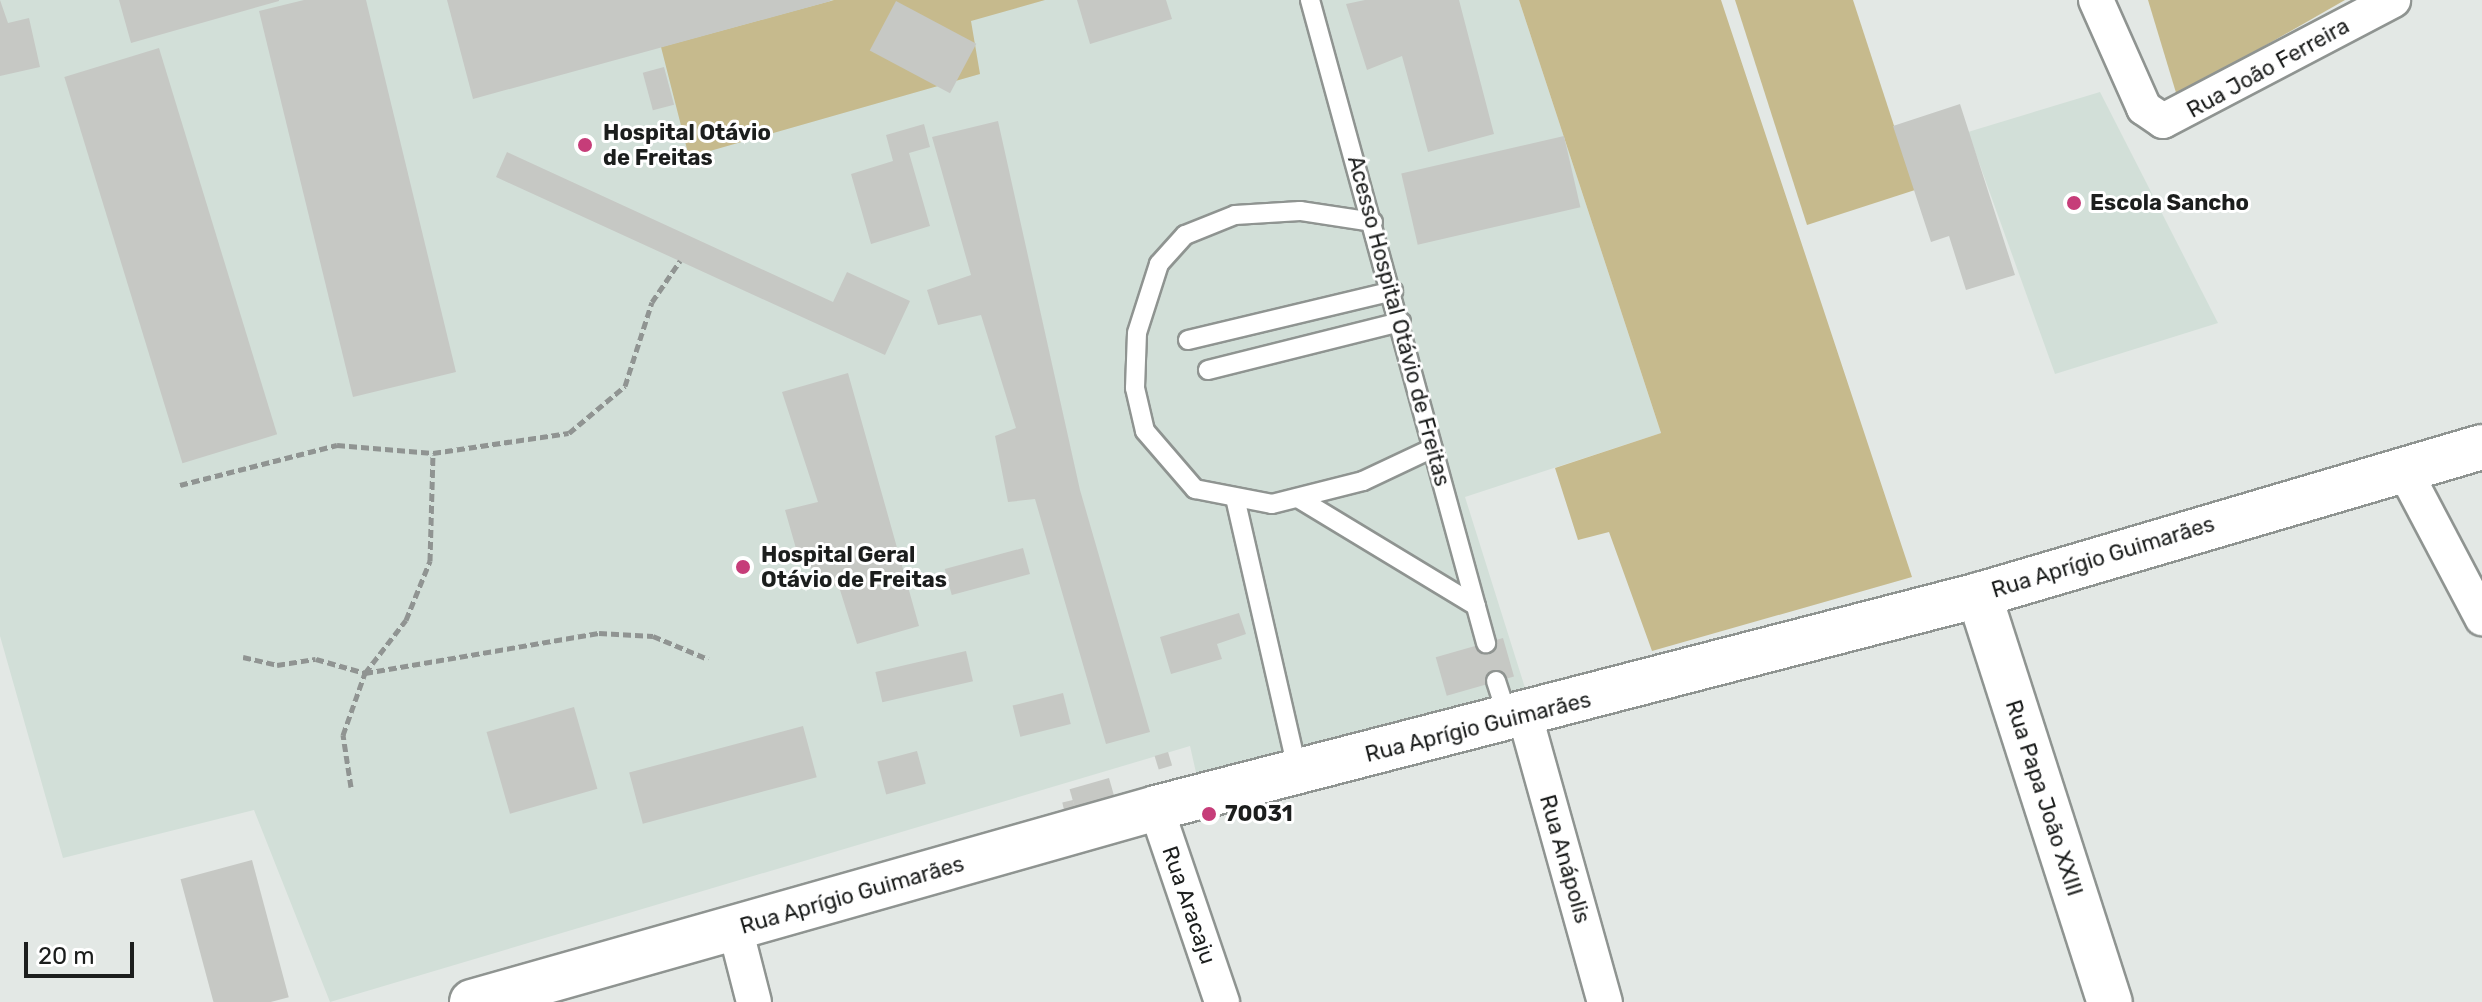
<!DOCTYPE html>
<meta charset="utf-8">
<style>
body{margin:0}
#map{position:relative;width:2482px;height:1002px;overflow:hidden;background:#e3e8e5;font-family:Rubik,sans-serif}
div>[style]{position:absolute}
.built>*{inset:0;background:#d2dfd8}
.green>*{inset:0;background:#c6ba8d}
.building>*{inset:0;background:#c6c8c4;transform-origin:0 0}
.path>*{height:5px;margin-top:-2.5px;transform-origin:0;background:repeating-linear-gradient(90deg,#909492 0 8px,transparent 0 12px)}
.roads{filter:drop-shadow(2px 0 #8f9491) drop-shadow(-2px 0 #8f9491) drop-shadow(0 2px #8f9491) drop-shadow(0 -2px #8f9491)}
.service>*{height:18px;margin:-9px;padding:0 9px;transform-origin:9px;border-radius:9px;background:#fff}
.minor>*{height:34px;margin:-17px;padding:0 17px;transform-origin:17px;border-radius:17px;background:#fff}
.tertiary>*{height:44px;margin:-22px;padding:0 22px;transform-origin:22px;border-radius:22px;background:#fff}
.dots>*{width:22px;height:22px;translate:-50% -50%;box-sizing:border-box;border:4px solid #fff;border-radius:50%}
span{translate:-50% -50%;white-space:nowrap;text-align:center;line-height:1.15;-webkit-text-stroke:6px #fff;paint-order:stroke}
.street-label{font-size:22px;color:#1c1e1d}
.poi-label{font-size:22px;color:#1c1e1d;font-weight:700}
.left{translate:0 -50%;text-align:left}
.scale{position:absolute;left:24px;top:942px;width:110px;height:36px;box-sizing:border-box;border:4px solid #1c1e1d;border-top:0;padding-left:10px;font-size:24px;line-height:28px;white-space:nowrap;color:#1c1e1d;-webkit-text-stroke:6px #fff;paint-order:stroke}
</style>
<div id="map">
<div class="built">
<i style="clip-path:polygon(0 0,1519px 0,1661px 433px,1465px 497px,1526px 691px,1197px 777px,1190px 746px,330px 1002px,254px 810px,63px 858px,0 636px)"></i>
<i style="clip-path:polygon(2100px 92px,2218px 323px,2055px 374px,1968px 132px)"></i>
</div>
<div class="green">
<i style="clip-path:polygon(834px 0,1045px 0,971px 21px,980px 74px,689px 157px,661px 47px)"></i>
<i style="clip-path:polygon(1519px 0,1721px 0,1912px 577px,1652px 651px,1609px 532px,1578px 540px,1555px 468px,1661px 433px)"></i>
<i style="clip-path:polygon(1735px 0,1853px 0,1915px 190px,1807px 225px)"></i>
<i style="clip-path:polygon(2148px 0,2345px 0,2177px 96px)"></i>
</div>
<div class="building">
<i style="clip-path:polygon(0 0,8px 23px,29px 18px,40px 67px,0 76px)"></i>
<i style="clip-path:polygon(119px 0,279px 0,279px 1px,131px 43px)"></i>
<i style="clip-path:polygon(304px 0,366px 0,456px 372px,353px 397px,259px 11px)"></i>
<i style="clip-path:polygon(447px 0,830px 0,831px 1px,473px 99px)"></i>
<i style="clip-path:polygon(1077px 0,1166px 0,1172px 19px,1090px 44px)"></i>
<i style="clip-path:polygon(1365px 0,1459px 0,1494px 134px,1428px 152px,1402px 56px,1367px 70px,1346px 4px)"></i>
<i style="left:896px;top:1px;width:91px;height:56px;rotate:28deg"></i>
<i style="left:159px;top:48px;width:404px;height:99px;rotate:73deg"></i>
<i style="left:664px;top:67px;width:39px;height:22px;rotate:75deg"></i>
<i style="clip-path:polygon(1960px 104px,2015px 275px,1966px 290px,1949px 236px,1931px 242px,1893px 126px)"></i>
<i style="clip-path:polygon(998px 121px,1080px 490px,1150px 732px,1106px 744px,1035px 499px,1008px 502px,995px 436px,1016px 428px,981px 315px,938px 325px,927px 290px,971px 275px,932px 137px)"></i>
<i style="clip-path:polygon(924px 124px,930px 147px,909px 153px,930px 226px,871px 244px,851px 174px,893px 161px,886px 135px)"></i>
<i style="left:1564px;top:136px;width:73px;height:167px;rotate:77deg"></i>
<i style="clip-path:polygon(507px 152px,833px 302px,847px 272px,910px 301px,885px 355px,496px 177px)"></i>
<i style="clip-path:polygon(848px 373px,919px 626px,857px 644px,840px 590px,799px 559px,785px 510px,818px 502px,782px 392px)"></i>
<i style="left:1023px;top:548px;width:27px;height:81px;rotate:75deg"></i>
<i style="clip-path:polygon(1239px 613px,1246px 634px,1217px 644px,1222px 659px,1171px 674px,1160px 637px)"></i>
<i style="left:1503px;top:638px;width:40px;height:70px;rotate:74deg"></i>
<i style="left:966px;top:651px;width:31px;height:93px;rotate:77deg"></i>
<i style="left:1063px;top:693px;width:32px;height:52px;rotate:76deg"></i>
<i style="left:574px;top:707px;width:85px;height:91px;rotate:74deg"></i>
<i style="left:803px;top:726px;width:53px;height:180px;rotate:75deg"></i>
<i style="left:917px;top:751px;width:34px;height:41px;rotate:75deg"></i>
<i style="left:1168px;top:752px;width:14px;height:14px;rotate:73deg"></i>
<i style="left:1109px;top:778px;width:22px;height:41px;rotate:74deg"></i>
<i style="left:1073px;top:800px;width:18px;height:11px;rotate:77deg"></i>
<i style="left:252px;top:860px;width:142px;height:74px;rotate:75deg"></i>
</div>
<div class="path">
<i style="left:180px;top:485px;width:162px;rotate:-14.3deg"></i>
<i style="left:337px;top:445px;width:96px;rotate:4.8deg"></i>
<i style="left:433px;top:453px;width:137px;rotate:-8.4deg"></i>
<i style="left:569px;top:433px;width:73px;rotate:-40deg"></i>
<i style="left:625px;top:386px;width:88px;rotate:-72.2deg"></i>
<i style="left:652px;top:302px;width:50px;rotate:-55.7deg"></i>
<i style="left:243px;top:657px;width:35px;rotate:13deg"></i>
<i style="left:277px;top:665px;width:39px;rotate:-9deg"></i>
<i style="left:316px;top:659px;width:51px;rotate:15.9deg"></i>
<i style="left:365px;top:673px;width:237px;rotate:-9.7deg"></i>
<i style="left:599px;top:633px;width:54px;rotate:3.2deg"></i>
<i style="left:653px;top:636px;width:60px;rotate:22.7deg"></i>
<i style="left:351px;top:787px;width:53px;rotate:-98.7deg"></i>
<i style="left:343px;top:735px;width:66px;rotate:-70.5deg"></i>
<i style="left:365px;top:673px;width:67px;rotate:-52.3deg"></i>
<i style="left:406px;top:620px;width:64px;rotate:-67.9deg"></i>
<i style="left:430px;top:561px;width:108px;rotate:-88.4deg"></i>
</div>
<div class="roads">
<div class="service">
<i style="left:1310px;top:0;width:667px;rotate:74.69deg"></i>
<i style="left:1373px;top:222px;width:74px;rotate:-171.4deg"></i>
<i style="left:1300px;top:211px;width:65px;rotate:176.5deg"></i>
<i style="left:1235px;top:215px;width:54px;rotate:158.2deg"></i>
<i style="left:1185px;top:235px;width:39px;rotate:132deg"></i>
<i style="left:1159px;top:264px;width:72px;rotate:107.7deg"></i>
<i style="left:1137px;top:333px;width:55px;rotate:92.1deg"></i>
<i style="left:1135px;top:388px;width:44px;rotate:76.9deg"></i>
<i style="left:1145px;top:431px;width:77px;rotate:49.2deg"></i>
<i style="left:1195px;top:489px;width:78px;rotate:11deg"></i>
<i style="left:1272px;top:504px;width:94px;rotate:-14.2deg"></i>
<i style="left:1363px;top:481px;width:77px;rotate:-25.2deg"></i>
<i style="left:1188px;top:340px;width:211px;rotate:-13.4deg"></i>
<i style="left:1208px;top:370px;width:199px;rotate:-14deg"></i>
<i style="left:1298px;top:498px;width:208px;rotate:31.2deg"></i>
<i style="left:1236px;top:502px;width:277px;rotate:77.1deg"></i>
<i style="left:1496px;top:681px;width:16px;rotate:72deg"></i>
</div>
<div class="minor">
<i style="left:2096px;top:0;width:118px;rotate:66deg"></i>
<i style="left:2144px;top:108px;width:23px;rotate:34deg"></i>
<i style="left:2163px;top:121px;width:260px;rotate:-27.7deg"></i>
<i style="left:2403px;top:468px;width:170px;rotate:62.2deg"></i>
<i style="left:1525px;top:716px;width:297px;rotate:74.4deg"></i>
<i style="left:1156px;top:808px;width:205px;rotate:71.2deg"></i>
<i style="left:735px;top:928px;width:76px;rotate:75.6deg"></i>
</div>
<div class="tertiary">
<i style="left:1979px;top:595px;width:428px;rotate:72.2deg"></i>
<i style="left:472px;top:1002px;width:711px;rotate:-15.83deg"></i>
<i style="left:1156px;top:808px;width:850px;rotate:-14.51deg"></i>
<i style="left:1979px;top:595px;width:524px;rotate:-16.4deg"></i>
</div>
</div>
<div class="dots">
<i style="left:585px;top:145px;background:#c63d79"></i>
<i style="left:2074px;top:203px;background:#c63d79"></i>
<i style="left:743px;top:567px;background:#c63d79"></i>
<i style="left:1209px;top:814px;background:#c63d79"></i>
</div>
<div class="street-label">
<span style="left:2268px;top:68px;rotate:-29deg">Rua João Ferreira</span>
<span style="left:1399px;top:321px;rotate:75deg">Acesso Hospital Otávio de Freitas</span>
<span style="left:2103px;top:557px;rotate:-17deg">Rua Aprígio Guimarães</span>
<span style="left:1478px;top:727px;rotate:-14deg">Rua Aprígio Guimarães</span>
<span style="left:2044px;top:798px;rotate:72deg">Rua Papa João XXIII</span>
<span style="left:1565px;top:859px;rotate:74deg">Rua Anápolis</span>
<span style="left:852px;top:895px;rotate:-16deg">Rua Aprígio Guimarães</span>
<span style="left:1189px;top:905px;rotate:71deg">Rua Aracaju</span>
</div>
<div class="poi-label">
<span class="left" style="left:603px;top:145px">Hospital Otávio<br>de Freitas</span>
<span class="left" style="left:2090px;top:203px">Escola Sancho</span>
<span class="left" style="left:761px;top:567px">Hospital Geral<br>Otávio de Freitas</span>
<span class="left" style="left:1225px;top:814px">70031</span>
</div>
<div class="scale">20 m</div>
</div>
